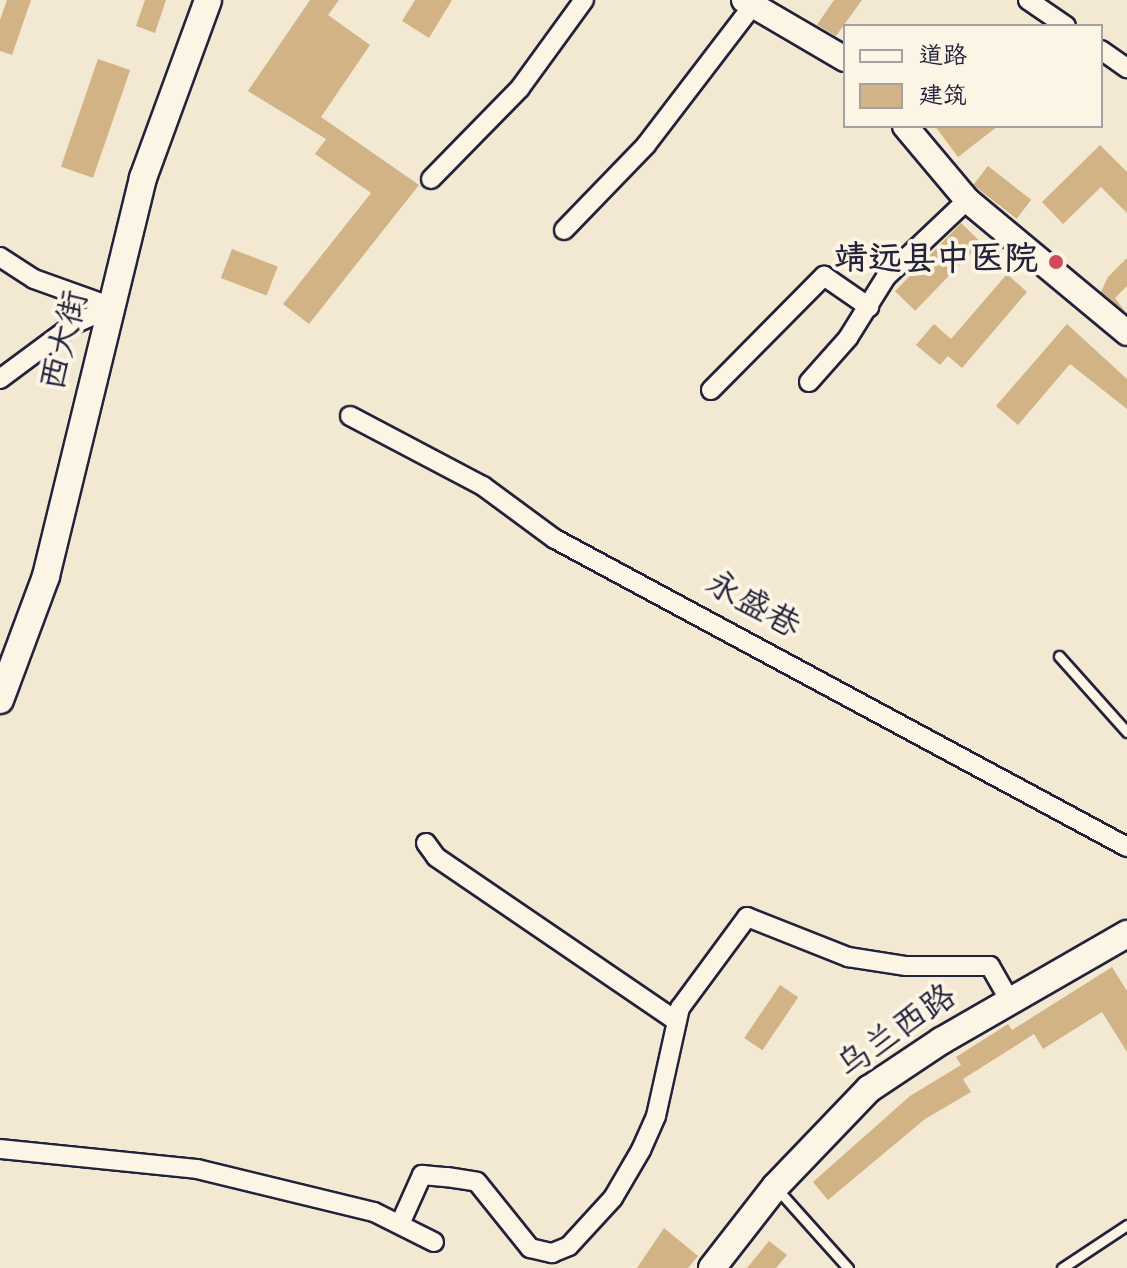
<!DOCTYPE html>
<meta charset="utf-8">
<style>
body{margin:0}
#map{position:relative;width:1127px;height:1268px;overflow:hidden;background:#f3e8d2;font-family:"Indie Flower","LXGW WenKai TC",sans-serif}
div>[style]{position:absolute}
.building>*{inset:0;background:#d1b385;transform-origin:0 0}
.roads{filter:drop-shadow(2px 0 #22223b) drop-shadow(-2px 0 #22223b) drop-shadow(0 2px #22223b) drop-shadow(0 -2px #22223b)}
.service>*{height:9px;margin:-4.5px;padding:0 4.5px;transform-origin:4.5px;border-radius:4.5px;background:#fcf5e5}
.minor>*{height:18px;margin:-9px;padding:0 9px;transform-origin:9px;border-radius:9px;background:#fcf5e5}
.tertiary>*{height:24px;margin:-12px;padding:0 12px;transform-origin:12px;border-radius:12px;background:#fcf5e5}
.secondary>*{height:26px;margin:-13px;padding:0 13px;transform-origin:13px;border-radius:13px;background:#fcf5e5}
.dots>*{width:22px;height:22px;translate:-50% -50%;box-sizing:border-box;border:4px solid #fcf5e5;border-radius:50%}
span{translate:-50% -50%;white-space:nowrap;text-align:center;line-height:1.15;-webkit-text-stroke:8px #fcf5e5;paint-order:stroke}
.poi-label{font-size:34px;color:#22223b;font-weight:700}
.right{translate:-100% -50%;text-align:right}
.street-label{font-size:34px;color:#22223b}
.legend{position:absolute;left:843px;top:24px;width:260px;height:104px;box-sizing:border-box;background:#fcf5e5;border:2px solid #a5a1a1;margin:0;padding:10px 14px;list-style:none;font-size:24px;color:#22223b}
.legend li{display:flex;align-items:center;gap:16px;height:40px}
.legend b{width:40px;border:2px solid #a5a1a1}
</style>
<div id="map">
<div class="building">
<i style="clip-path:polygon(7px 0,31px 0,12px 55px,0 51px,0 20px)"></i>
<i style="clip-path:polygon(145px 0,166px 0,155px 33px,136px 26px)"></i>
<i style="clip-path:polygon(310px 0,339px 0,328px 15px,370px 45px,321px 117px,419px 185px,309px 324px,283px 304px,371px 193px,315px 154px,326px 139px,248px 91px)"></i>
<i style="clip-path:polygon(415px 0,452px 0,429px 38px,402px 21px)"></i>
<i style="clip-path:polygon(834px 0,862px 0,836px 36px,817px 25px)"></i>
<i style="left:98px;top:59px;width:34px;height:114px;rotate:19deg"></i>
<i style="clip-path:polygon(935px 126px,998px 126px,958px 157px)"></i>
<i style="clip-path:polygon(1100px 145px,1127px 172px,1127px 213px,1101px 187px,1063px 224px,1042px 202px)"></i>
<i style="left:988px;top:166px;width:55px;height:24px;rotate:38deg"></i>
<i style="left:961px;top:223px;width:28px;height:95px;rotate:44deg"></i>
<i style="left:232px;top:249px;width:49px;height:31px;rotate:21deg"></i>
<i style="clip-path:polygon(1127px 258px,1127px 286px,1115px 298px,1127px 314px,1101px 292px,1108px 277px)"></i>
<i style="clip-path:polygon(1007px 274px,1027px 292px,962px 368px,948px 356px,940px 365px,916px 345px,934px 324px,951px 339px)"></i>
<i style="clip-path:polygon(1067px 324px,1127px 379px,1127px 409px,1070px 364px,1018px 425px,996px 406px)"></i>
<i style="clip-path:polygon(1112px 967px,1127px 991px,1127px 1052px,1102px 1012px,1043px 1049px,1034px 1034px,963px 1079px,971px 1092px,925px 1119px,828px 1200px,813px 1182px,910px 1096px,961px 1065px,956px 1057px,1008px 1024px,1012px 1030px)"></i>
<i style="left:780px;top:985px;width:22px;height:64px;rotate:34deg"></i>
<i style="clip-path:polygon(664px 1228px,698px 1256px,688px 1268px,637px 1268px)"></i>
<i style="clip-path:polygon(769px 1241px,787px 1255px,776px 1268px,747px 1268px)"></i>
</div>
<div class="roads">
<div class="service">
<i style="left:1059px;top:656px;width:102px;rotate:48.2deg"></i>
<i style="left:778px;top:1190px;width:105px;rotate:48.1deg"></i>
<i style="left:1062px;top:1268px;width:78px;rotate:-33.5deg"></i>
</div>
<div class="minor">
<i style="left:1028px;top:0;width:46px;rotate:34.4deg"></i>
<i style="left:1101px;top:50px;width:32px;rotate:35deg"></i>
<i style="left:431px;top:179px;width:127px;rotate:-45.6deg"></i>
<i style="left:520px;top:88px;width:109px;rotate:-54deg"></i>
<i style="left:564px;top:230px;width:118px;rotate:-46deg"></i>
<i style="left:646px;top:145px;width:176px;rotate:-52.6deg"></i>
<i style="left:0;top:257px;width:40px;rotate:32.9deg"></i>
<i style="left:34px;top:279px;width:83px;rotate:19.7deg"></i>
<i style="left:0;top:379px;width:92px;rotate:-36.6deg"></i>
<i style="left:74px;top:324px;width:42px;rotate:-24.1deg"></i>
<i style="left:809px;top:382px;width:59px;rotate:-48.4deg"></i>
<i style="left:848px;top:338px;width:72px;rotate:-58.1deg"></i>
<i style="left:886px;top:277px;width:112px;rotate:-43.5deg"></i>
<i style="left:711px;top:390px;width:161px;rotate:-45.3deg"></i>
<i style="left:824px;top:276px;width:55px;rotate:34.6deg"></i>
<i style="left:350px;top:416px;width:150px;rotate:27.8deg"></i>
<i style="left:483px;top:486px;width:89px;rotate:36.4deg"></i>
<i style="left:555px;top:539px;width:650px;rotate:28.3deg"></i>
<i style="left:426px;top:843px;width:17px;rotate:54deg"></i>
<i style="left:436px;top:857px;width:291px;rotate:34.3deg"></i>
<i style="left:0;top:1149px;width:198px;rotate:5.8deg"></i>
<i style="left:197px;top:1169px;width:182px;rotate:13.7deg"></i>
<i style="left:374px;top:1212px;width:67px;rotate:26.6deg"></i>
<i style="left:400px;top:1224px;width:54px;rotate:-65.8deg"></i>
<i style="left:422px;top:1175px;width:25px;rotate:5deg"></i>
<i style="left:447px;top:1177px;width:30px;rotate:9deg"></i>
<i style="left:477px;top:1182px;width:85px;rotate:51.2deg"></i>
<i style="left:530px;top:1248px;width:23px;rotate:13deg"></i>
<i style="left:552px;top:1253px;width:18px;rotate:-22deg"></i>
<i style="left:569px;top:1246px;width:65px;rotate:-47.5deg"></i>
<i style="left:613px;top:1198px;width:56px;rotate:-59.7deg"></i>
<i style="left:641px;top:1150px;width:37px;rotate:-66deg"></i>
<i style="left:656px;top:1116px;width:111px;rotate:-77.5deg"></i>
<i style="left:680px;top:1008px;width:113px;rotate:-53.6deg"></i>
<i style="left:747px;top:917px;width:109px;rotate:21.6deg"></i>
<i style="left:848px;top:957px;width:59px;rotate:8.8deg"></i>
<i style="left:906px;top:966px;width:84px"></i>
<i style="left:990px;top:966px;width:40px;rotate:60.3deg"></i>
</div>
<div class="tertiary">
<i style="left:744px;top:0;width:117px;rotate:30.3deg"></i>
<i style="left:905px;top:126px;width:97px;rotate:50deg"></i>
<i style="left:967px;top:200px;width:208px;rotate:39.7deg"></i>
</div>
<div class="secondary">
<i style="left:0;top:700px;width:132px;rotate:-69.6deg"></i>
<i style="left:46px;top:576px;width:410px;rotate:-76.3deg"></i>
<i style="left:143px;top:178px;width:189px;rotate:-69.9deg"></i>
<i style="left:712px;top:1268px;width:103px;rotate:-52.1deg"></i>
<i style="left:775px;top:1187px;width:136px;rotate:-46.2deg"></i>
<i style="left:869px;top:1089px;width:87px;rotate:-33.7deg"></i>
<i style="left:941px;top:1041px;width:215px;rotate:-29.9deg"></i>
</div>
</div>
<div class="dots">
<i style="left:1056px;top:262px;background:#d1495b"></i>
</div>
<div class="poi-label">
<span class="right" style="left:1038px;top:262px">靖远县中医院</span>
</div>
<div class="street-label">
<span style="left:67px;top:341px;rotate:-76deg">西大街</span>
<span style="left:752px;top:607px;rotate:29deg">永盛巷</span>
<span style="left:898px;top:1033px;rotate:-35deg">乌兰西路</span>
</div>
<ul class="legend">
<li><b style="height:10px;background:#fcf5e5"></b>道路</li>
<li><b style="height:22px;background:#d1b385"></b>建筑</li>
</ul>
</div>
